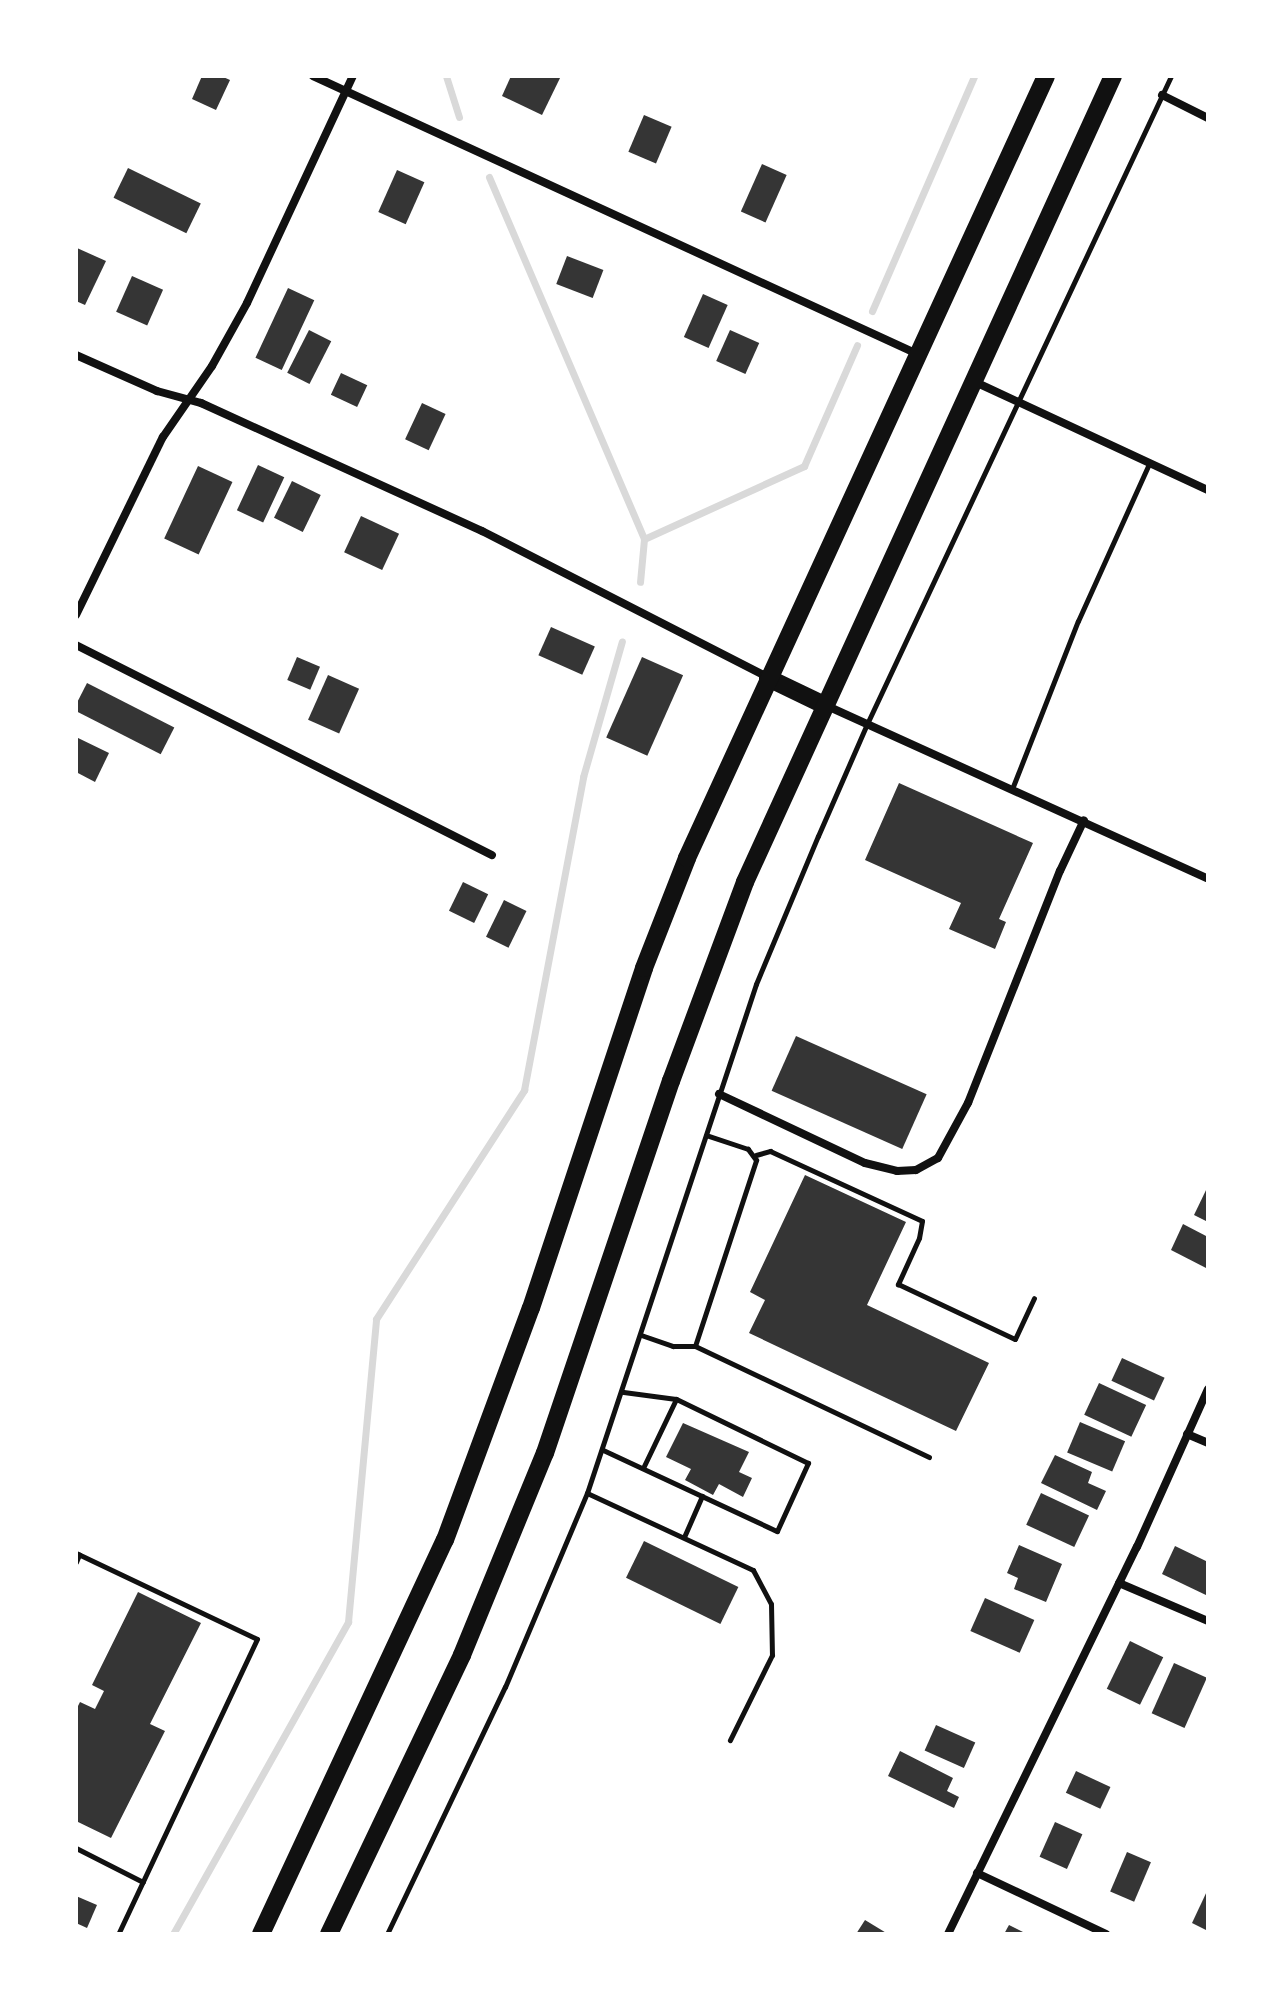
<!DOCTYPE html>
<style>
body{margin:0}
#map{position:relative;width:1284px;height:2010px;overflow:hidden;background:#fff;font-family:"Noto Serif",serif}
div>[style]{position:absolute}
.stream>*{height:7px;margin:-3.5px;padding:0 3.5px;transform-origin:3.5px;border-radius:3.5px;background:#d9d9d9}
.building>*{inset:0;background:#353535;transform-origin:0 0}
.service>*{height:5px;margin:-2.5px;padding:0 2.5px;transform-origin:2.5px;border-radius:2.5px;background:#111}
.minor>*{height:8px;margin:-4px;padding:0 4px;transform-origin:4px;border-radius:4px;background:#111}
.primary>*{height:18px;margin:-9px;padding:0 9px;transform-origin:9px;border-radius:9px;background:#111}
span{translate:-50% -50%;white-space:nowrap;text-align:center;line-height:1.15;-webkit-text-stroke:7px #fff;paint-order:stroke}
.frame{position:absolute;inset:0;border:78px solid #fff;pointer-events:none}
</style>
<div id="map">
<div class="stream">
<i style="left:446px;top:76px;width:43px;rotate:72.4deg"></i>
<i style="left:489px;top:177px;width:394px;rotate:66.8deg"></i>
<i style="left:644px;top:539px;width:43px;rotate:95.3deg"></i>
<i style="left:872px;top:311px;width:256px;rotate:-66.5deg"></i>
<i style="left:644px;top:539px;width:176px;rotate:-24.5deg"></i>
<i style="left:804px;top:466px;width:132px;rotate:-66.3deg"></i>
<i style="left:173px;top:1934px;width:358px;rotate:-60.7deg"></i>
<i style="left:348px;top:1622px;width:304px;rotate:-84.7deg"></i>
<i style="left:376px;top:1319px;width:273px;rotate:-57.1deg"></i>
<i style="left:524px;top:1090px;width:319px;rotate:-79.3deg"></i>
<i style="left:583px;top:777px;width:141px;rotate:-74deg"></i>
</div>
<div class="building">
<i style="clip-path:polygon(202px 76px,221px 76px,230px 80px,216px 110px,192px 99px)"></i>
<i style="clip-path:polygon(511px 76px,561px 76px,542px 115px,502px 96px)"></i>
<i style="left:644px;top:115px;width:30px;height:40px;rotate:23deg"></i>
<i style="left:762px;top:164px;width:27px;height:52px;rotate:24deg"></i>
<i style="left:128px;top:168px;width:81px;height:33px;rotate:26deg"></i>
<i style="left:397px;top:170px;width:30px;height:46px;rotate:24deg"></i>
<i style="clip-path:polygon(77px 248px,106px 261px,85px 305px,76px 301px)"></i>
<i style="left:567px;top:256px;width:39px;height:30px;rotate:21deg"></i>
<i style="left:132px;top:276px;width:34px;height:39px;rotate:24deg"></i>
<i style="left:288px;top:288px;width:29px;height:77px;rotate:25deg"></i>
<i style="left:703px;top:294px;width:27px;height:47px;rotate:24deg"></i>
<i style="left:309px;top:330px;width:25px;height:48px;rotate:27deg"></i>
<i style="left:730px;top:330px;width:32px;height:34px;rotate:24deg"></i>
<i style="left:341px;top:373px;width:29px;height:24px;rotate:25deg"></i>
<i style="left:422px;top:403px;width:26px;height:40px;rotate:25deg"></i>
<i style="left:258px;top:465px;width:29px;height:50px;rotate:25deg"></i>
<i style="left:198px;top:466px;width:38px;height:80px;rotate:25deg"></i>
<i style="left:292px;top:481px;width:32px;height:41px;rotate:26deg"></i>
<i style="left:361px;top:516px;width:42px;height:40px;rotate:25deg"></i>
<i style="left:551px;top:627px;width:48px;height:31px;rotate:24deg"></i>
<i style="left:297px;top:657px;width:25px;height:25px;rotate:23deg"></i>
<i style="left:642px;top:657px;width:45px;height:88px;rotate:24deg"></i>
<i style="left:328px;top:675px;width:34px;height:49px;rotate:24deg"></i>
<i style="left:87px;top:683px;width:98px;height:30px;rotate:27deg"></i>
<i style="clip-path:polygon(76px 737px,109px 753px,95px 782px,76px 772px)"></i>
<i style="clip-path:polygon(899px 783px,1033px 843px,999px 919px,1006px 922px,995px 949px,949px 929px,961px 903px,865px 860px)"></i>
<i style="left:463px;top:882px;width:28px;height:32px;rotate:26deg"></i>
<i style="left:504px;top:900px;width:25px;height:41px;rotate:26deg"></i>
<i style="left:796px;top:1036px;width:143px;height:60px;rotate:24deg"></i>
<i style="clip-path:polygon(805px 1175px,906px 1222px,867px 1305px,989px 1363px,956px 1431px,749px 1333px,765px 1300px,750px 1292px)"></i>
<i style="clip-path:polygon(1208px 1186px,1208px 1222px,1194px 1215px)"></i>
<i style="clip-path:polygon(1183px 1224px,1208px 1237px,1208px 1269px,1171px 1250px)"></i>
<i style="left:1122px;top:1358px;width:47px;height:25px;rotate:25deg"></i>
<i style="left:1099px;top:1383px;width:52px;height:35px;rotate:25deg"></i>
<i style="left:1080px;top:1422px;width:49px;height:33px;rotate:23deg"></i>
<i style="clip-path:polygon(683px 1423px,749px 1452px,739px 1472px,752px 1478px,743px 1497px,719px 1484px,713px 1495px,685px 1480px,691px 1469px,666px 1457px)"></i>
<i style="clip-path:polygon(1055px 1455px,1092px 1472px,1088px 1483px,1106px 1491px,1097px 1510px,1041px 1483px)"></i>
<i style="left:1041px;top:1493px;width:53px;height:35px;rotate:25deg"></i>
<i style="left:644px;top:1541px;width:105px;height:41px;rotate:26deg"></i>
<i style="clip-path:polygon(1019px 1545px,1062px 1564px,1046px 1602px,1014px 1589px,1018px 1578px,1007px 1573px)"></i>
<i style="clip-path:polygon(1175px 1546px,1208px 1562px,1208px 1596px,1162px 1574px)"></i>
<i style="clip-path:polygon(138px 1592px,201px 1623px,150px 1724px,165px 1731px,111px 1838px,76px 1821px,76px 1710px,80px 1702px,95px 1709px,104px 1691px,92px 1685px)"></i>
<i style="left:985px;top:1598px;width:54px;height:36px;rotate:24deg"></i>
<i style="left:1130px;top:1641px;width:37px;height:53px;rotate:26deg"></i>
<i style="left:1174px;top:1663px;width:36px;height:55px;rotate:24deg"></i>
<i style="left:936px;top:1725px;width:43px;height:28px;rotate:24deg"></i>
<i style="clip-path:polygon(900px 1751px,953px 1778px,947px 1791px,959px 1797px,954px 1808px,888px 1776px)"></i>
<i style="left:1076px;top:1771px;width:38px;height:24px;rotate:25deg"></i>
<i style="left:1055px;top:1822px;width:30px;height:38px;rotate:24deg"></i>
<i style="left:1127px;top:1852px;width:26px;height:43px;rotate:23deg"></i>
<i style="clip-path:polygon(1208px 1889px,1208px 1931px,1192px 1923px)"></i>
<i style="clip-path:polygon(76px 1896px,97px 1905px,87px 1928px,76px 1923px)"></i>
<i style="clip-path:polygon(865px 1920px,888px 1934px,856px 1934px)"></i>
<i style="clip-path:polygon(1009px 1925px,1027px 1934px,1004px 1934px)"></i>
</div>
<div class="service">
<i style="left:1012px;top:789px;width:180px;rotate:-68.6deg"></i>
<i style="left:1078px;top:621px;width:172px;rotate:-65.7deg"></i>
<i style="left:756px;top:1155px;width:15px;rotate:-16deg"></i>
<i style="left:770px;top:1151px;width:167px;rotate:24.7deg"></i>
<i style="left:922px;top:1221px;width:17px;rotate:100deg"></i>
<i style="left:919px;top:1238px;width:51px;rotate:114.5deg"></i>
<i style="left:898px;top:1284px;width:129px;rotate:25.2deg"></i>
<i style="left:1015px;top:1339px;width:45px;rotate:-65.1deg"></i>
<i style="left:641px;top:1335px;width:34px;rotate:19deg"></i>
<i style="left:673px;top:1346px;width:22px"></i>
<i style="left:695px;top:1346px;width:196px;rotate:-71.8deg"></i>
<i style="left:756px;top:1160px;width:14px;rotate:-126deg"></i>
<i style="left:748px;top:1149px;width:44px;rotate:-161.6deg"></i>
<i style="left:695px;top:1346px;width:259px;rotate:25.4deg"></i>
<i style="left:603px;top:1450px;width:192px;rotate:25deg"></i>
<i style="left:777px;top:1531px;width:75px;rotate:-65.5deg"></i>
<i style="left:808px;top:1463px;width:147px;rotate:-154.1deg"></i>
<i style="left:676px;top:1399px;width:53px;rotate:-172.5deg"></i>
<i style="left:643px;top:1468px;width:76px;rotate:-64.4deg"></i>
<i style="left:587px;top:1493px;width:183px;rotate:24.9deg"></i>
<i style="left:753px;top:1570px;width:38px;rotate:62deg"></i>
<i style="left:771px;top:1604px;width:51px;rotate:88.9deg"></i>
<i style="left:772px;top:1655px;width:95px;rotate:116.3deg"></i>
<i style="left:684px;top:1537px;width:45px;rotate:-66.3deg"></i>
<i style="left:76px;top:1553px;width:200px;rotate:25.4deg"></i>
<i style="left:257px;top:1639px;width:326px;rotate:115.2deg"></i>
<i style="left:76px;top:1562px;width:8px;rotate:-67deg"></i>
<i style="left:76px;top:1848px;width:75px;rotate:26.9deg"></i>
<i style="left:387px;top:1934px;width:274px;rotate:-64.5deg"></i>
<i style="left:505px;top:1687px;width:211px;rotate:-67.1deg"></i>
<i style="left:587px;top:1493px;width:536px;rotate:-71.63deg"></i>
<i style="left:756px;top:984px;width:160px;rotate:-67.3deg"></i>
<i style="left:818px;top:836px;width:120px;rotate:-66.4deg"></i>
<i style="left:866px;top:726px;width:718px;rotate:-64.86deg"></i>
</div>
<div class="minor">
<i style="left:313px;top:76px;width:665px;rotate:24.71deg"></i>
<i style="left:1162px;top:95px;width:51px;rotate:26.6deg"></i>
<i style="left:76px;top:355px;width:89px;rotate:24deg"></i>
<i style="left:157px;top:391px;width:46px;rotate:15.3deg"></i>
<i style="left:201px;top:403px;width:309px;rotate:24.5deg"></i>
<i style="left:482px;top:531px;width:320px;rotate:27.1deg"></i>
<i style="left:973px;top:381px;width:259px;rotate:24.9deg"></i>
<i style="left:76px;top:615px;width:198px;rotate:-64deg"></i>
<i style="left:163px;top:437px;width:86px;rotate:-55.4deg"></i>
<i style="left:212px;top:366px;width:72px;rotate:-60.9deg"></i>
<i style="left:247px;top:303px;width:251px;rotate:-65deg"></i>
<i style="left:76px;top:645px;width:466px;rotate:26.8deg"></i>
<i style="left:825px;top:705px;width:421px;rotate:24.4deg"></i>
<i style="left:719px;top:1094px;width:161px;rotate:25.3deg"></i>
<i style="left:865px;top:1163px;width:33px;rotate:14deg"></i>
<i style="left:897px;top:1171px;width:19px;rotate:-3deg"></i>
<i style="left:916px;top:1170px;width:25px;rotate:-29deg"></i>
<i style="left:938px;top:1158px;width:63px;rotate:-61.4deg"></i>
<i style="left:968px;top:1103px;width:250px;rotate:-68.4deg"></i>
<i style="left:1060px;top:871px;width:56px;rotate:-64.8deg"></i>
<i style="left:1187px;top:1434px;width:23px;rotate:23deg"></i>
<i style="left:1119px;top:1583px;width:97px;rotate:23.1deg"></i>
<i style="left:977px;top:1873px;width:143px;rotate:25.3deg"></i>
<i style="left:948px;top:1934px;width:431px;rotate:-64deg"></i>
<i style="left:1137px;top:1547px;width:173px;rotate:-65.8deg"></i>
</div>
<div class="primary">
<i style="left:768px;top:678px;width:62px;rotate:25.7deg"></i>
<i style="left:261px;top:1934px;width:435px;rotate:-65deg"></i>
<i style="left:445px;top:1540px;width:247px;rotate:-69.7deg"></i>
<i style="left:531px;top:1308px;width:358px;rotate:-71.6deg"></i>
<i style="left:644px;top:968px;width:118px;rotate:-68.6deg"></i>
<i style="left:687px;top:858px;width:860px;rotate:-65.34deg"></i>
<i style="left:329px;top:1934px;width:309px;rotate:-64.5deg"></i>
<i style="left:462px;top:1655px;width:218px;rotate:-67.7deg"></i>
<i style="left:545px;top:1453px;width:393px;rotate:-71.3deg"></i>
<i style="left:671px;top:1081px;width:212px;rotate:-69.6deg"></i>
<i style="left:745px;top:882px;width:886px;rotate:-65.46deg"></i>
</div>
<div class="frame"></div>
</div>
